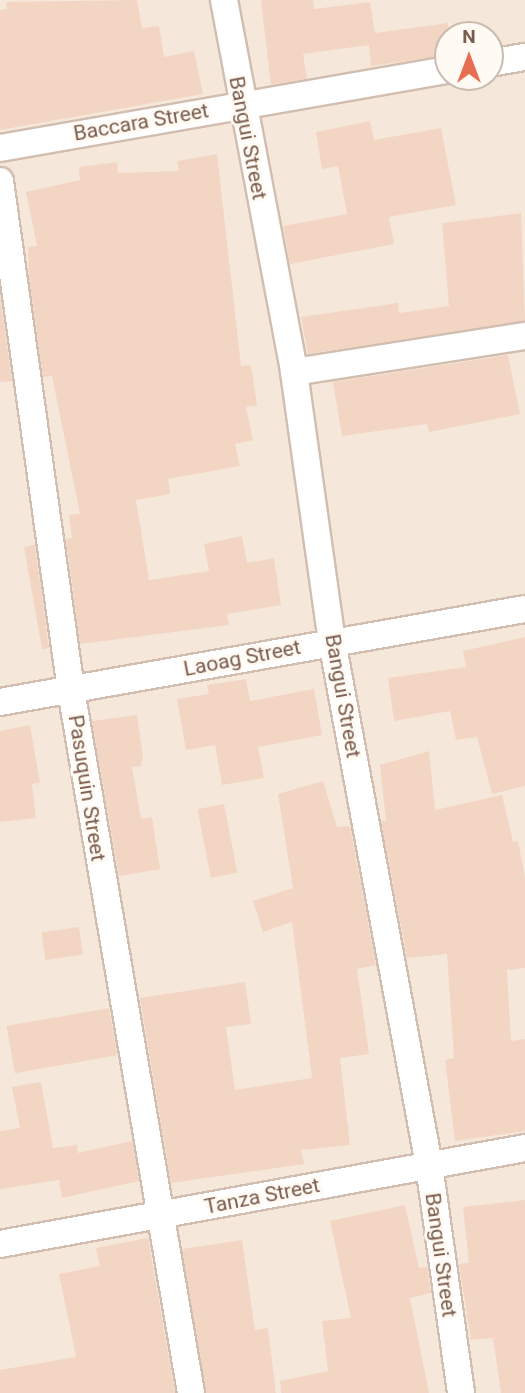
<!DOCTYPE html>
<style>
body{margin:0}
#map{position:relative;width:525px;height:1393px;overflow:hidden;background:#fdf6ec;font-family:Roboto,sans-serif}
div>[style]{position:absolute}
.residential>*{inset:0;background:#f5e8da}
.building>*{inset:0;background:#f3d5c3;transform-origin:0 0}
.roads{filter:drop-shadow(2px 0 #d1beb0) drop-shadow(-2px 0 #d1beb0) drop-shadow(0 2px #d1beb0) drop-shadow(0 -2px #d1beb0)}
.minor>*{height:26px;margin:-13px;padding:0 13px;transform-origin:13px;border-radius:13px;background:#fff}
span{translate:-50% -50%;white-space:nowrap;text-align:center;line-height:1.15;-webkit-text-stroke:6px #fffaf3;paint-order:stroke}
.street-label{font-size:21px;color:#7a5c4d}
.north{position:absolute;left:434px;top:21px;width:70px;height:70px;box-sizing:border-box;background:#fffaf3;border:2px solid #cabbb1;border-radius:50%;rotate:0deg;font-size:19px;font-weight:700;line-height:28px;text-align:center;color:#7a5c4d}
.north::after{content:'';display:block;margin:auto;width:24px;height:32px;background:#e76f51;clip-path:polygon(50% 0,100% 100%,50% 72%,0 100%)}
</style>
<div id="map">
<div class="residential">
<i style="clip-path:polygon(evenodd,0 0,525px 0,525px 1393px,0 1393px,0 0,448px 35px,490px 35px,490px 77px,448px 77px,448px 35px)"></i>
</div>
<div class="building">
<i style="clip-path:polygon(137px 0,142px 28px,159px 26px,164px 57px,194px 51px,203px 94px,0 130px,0 10px,7px 9px,6px 2px)"></i>
<i style="clip-path:polygon(261px 0,313px 0,314px 9px,370px 2px,375px 33px,448px 23px,448px 55px,371px 66px,369px 45px,303px 54px,307px 79px,271px 85px)"></i>
<i style="clip-path:polygon(370px 121px,374px 140px,441px 128px,456px 205px,389px 217px,394px 244px,290px 264px,283px 226px,347px 214px,338px 166px,322px 169px,316px 132px)"></i>
<i style="clip-path:polygon(217px 154px,241px 366px,251px 365px,257px 406px,246px 407px,253px 440px,235px 444px,240px 466px,168px 479px,170px 494px,136px 500px,149px 580px,209px 571px,204px 544px,242px 536px,247px 563px,274px 558px,281px 605px,227px 614px,229px 625px,80px 644px,66px 539px,72px 538px,69px 515px,80px 514px,52px 376px,43px 377px,29px 278px,28px 247px,37px 246px,26px 192px,80px 180px,79px 167px,117px 162px,118px 173px,179px 171px,177px 161px)"></i>
<i style="clip-path:polygon(521px 213px,525px 321px,308px 354px,301px 317px,398px 303px,399px 313px,449px 306px,442px 223px)"></i>
<i style="clip-path:polygon(0 295px,12px 381px,0 382px)"></i>
<i style="clip-path:polygon(508px 355px,520px 414px,429px 432px,427px 424px,342px 436px,333px 382px)"></i>
<i style="clip-path:polygon(35px 545px,49px 648px,42px 649px,24px 547px)"></i>
<i style="clip-path:polygon(525px 637px,525px 786px,492px 794px,477px 737px,456px 740px,450px 711px,394px 721px,388px 678px,466px 667px,463px 651px)"></i>
<i style="clip-path:polygon(246px 679px,250px 701px,314px 689px,322px 735px,258px 747px,264px 778px,222px 785px,215px 745px,186px 750px,177px 699px,209px 694px,207px 685px)"></i>
<i style="clip-path:polygon(137px 715px,143px 757px,141px 766px,132px 767px,141px 819px,152px 817px,160px 869px,119px 876px,92px 721px)"></i>
<i style="clip-path:polygon(30px 725px,40px 783px,32px 784px,36px 818px,0 822px,0 731px)"></i>
<i style="clip-path:polygon(429px 751px,435px 810px,502px 795px,513px 842px,518px 841px,525px 878px,525px 968px,507px 970px,511px 1041px,525px 1039px,525px 1131px,455px 1141px,445px 1060px,454px 1058px,447px 954px,407px 958px,381px 821px,386px 821px,380px 765px)"></i>
<i style="clip-path:polygon(323px 781px,337px 827px,350px 826px,376px 965px,357px 969px,369px 1054px,340px 1058px,350px 1145px,301px 1150px,304px 1164px,171px 1183px,140px 998px,245px 982px,251px 1024px,226px 1027px,235px 1090px,312px 1078px,292px 922px,263px 932px,253px 901px,293px 888px,278px 794px)"></i>
<i style="left:224px;top:804px;width:70px;height:27px;rotate:79deg"></i>
<i style="left:79px;top:927px;width:28px;height:38px;rotate:82deg"></i>
<i style="left:109px;top:1008px;width:48px;height:104px;rotate:80deg"></i>
<i style="clip-path:polygon(41px 1082px,53px 1148px,77px 1145px,78px 1153px,132px 1141px,139px 1181px,62px 1198px,59px 1180px,0 1189px,0 1131px,20px 1128px,12px 1087px)"></i>
<i style="clip-path:polygon(525px 1200px,525px 1393px,501px 1393px,493px 1338px,471px 1340px,459px 1264px,469px 1263px,463px 1207px)"></i>
<i style="clip-path:polygon(405px 1205px,419px 1268px,427px 1267px,431px 1293px,410px 1298px,429px 1393px,281px 1393px,280px 1381px,328px 1371px,322px 1321px,351px 1318px,330px 1221px)"></i>
<i style="clip-path:polygon(148px 1238px,175px 1393px,0 1393px,0 1370px,76px 1357px,59px 1274px,100px 1266px,96px 1248px)"></i>
<i style="clip-path:polygon(242px 1240px,255px 1330px,268px 1328px,276px 1393px,206px 1393px,182px 1249px)"></i>
</div>
<div class="roads">
<div class="minor">
<i style="left:224px;top:0;width:379px;rotate:79.3deg"></i>
<i style="left:294px;top:372px;width:272px;rotate:82deg"></i>
<i style="left:332px;top:641px;width:533px;rotate:79.51deg"></i>
<i style="left:429px;top:1165px;width:230px;rotate:82deg"></i>
<i style="left:490px;top:63px;width:36px;rotate:-10deg"></i>
<i style="left:0;top:148px;width:455px;rotate:-9.9deg"></i>
<i style="left:0;top:181px;width:514px;rotate:82.06deg"></i>
<i style="left:71px;top:690px;width:713px;rotate:80.31deg"></i>
<i style="left:294px;top:372px;width:234px;rotate:-8.9deg"></i>
<i style="left:0;top:702px;width:533px;rotate:-10.05deg"></i>
<i style="left:0;top:1244px;width:534px;rotate:-10.36deg"></i>
</div>
</div>
<div class="street-label">
<span style="left:141px;top:122px;rotate:-10deg">Baccara Street</span>
<span style="left:248px;top:138px;rotate:79deg">Bangui Street</span>
<span style="left:242px;top:658px;rotate:-11deg">Laoag Street</span>
<span style="left:343px;top:696px;rotate:80deg">Bangui Street</span>
<span style="left:87px;top:788px;rotate:81deg">Pasuquin Street</span>
<span style="left:262px;top:1196px;rotate:-11deg">Tanza Street</span>
<span style="left:441px;top:1255px;rotate:82deg">Bangui Street</span>
</div>
<div class="north">N</div>
</div>
